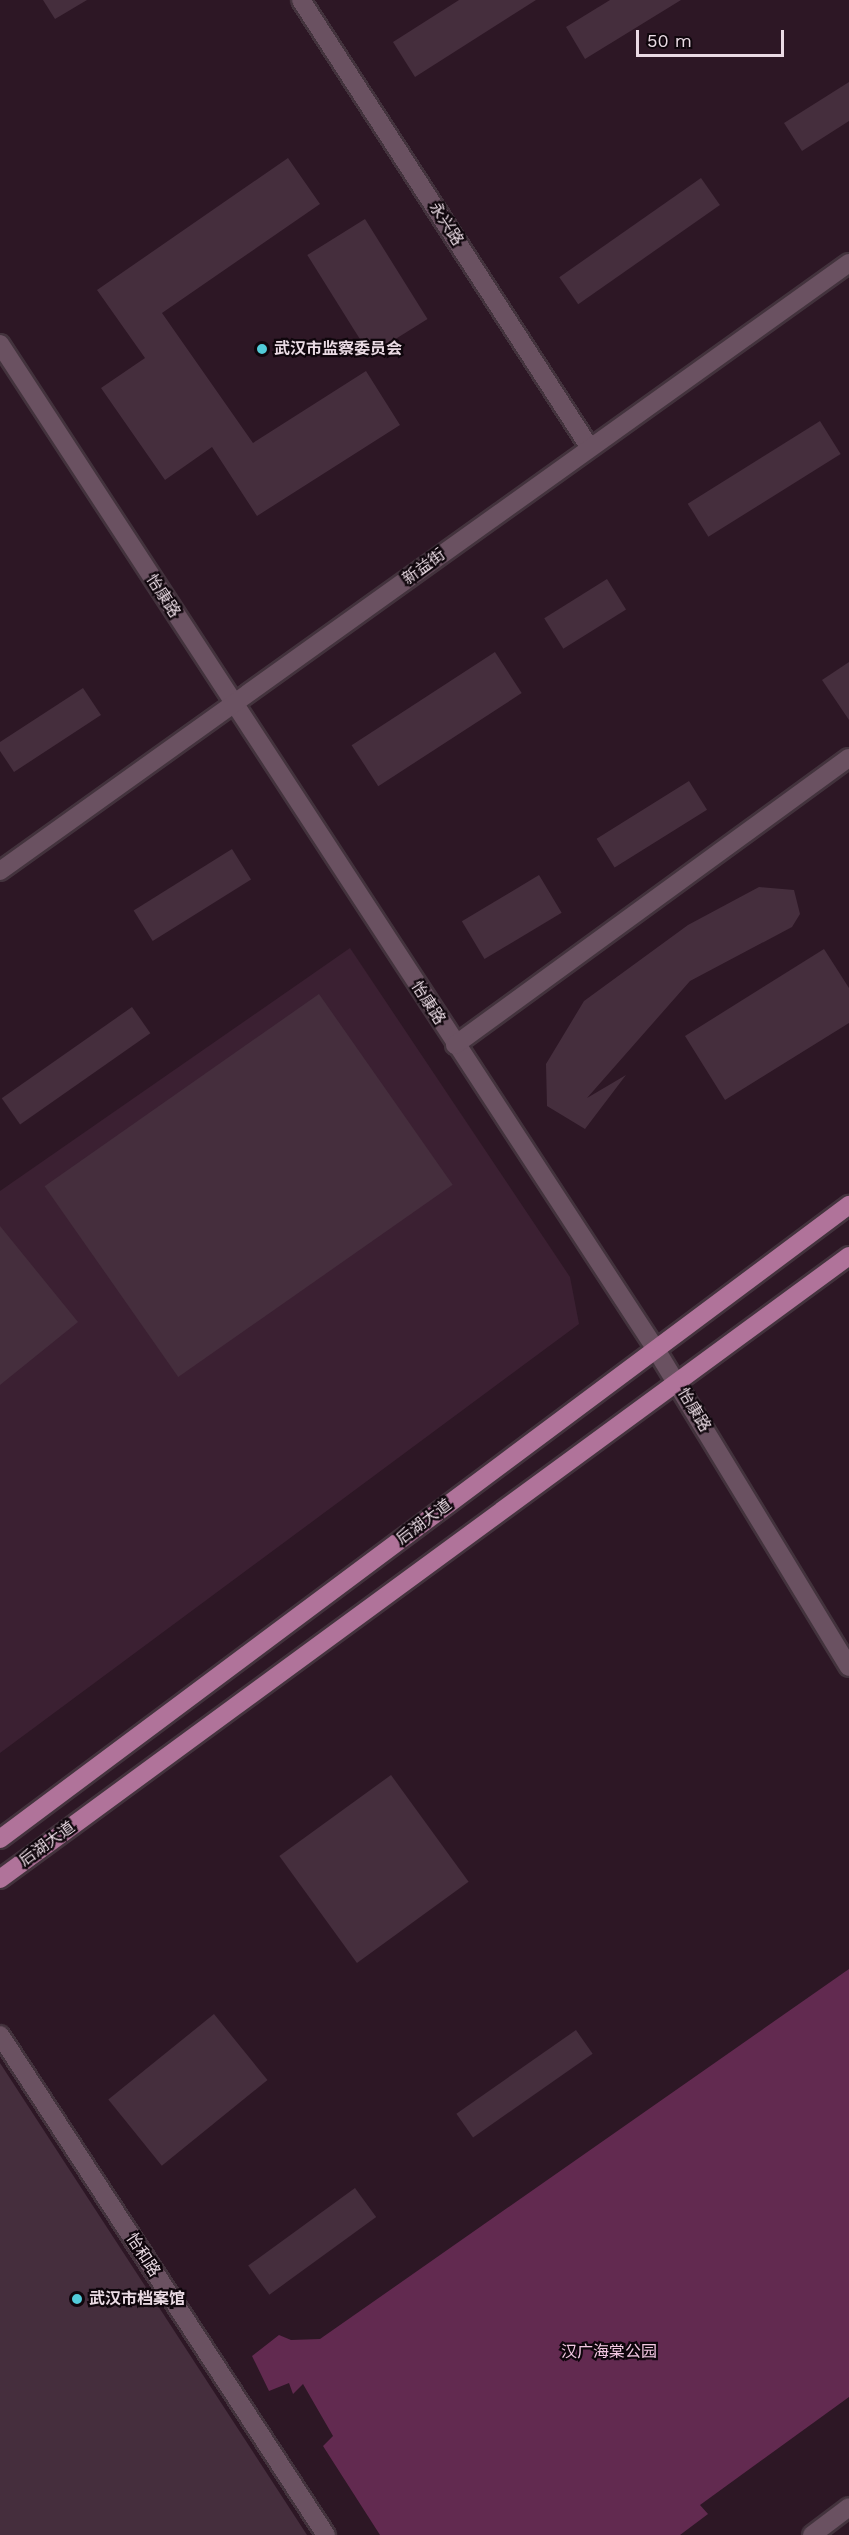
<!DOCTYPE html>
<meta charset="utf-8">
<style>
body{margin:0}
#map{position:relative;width:849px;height:2535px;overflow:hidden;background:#2d1725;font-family:"Work Sans","Noto Sans SC",sans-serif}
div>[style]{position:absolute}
.built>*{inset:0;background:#3b2032}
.green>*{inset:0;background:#622a50}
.building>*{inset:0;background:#452e3d;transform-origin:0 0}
.roads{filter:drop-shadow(2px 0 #43333d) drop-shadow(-2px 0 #43333d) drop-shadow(0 2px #43333d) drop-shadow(0 -2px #43333d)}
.minor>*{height:18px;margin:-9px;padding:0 9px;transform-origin:9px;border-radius:9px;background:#6a5161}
.major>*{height:18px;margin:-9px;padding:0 9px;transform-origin:9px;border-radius:9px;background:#b0739a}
.dots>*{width:16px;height:16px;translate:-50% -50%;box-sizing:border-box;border:3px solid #0f060c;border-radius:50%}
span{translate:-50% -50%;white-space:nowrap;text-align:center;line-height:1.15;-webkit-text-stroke:4.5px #0f060c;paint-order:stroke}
.street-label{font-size:16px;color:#eadbe4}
.poi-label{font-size:16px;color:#eadbe4;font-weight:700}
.left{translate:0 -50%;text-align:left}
.park-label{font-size:16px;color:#f3c8e2}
.scale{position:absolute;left:636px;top:30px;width:148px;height:27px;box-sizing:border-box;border:3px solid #eadbe4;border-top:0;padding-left:8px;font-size:18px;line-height:21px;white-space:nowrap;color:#eadbe4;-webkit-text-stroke:4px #0f060c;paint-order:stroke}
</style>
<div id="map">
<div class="built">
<i style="clip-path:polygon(350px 948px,570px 1277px,579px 1324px,0 1753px,0 1191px)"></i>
</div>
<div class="green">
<i style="clip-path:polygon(849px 1969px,849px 2397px,700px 2505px,708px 2514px,680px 2535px,380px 2535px,323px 2446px,333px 2436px,303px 2384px,293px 2394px,289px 2383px,269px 2391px,252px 2356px,279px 2335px,291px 2340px,320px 2339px)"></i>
</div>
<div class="building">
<i style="clip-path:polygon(43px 0,87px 0,55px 19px)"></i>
<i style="clip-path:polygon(459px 0,536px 0,415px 77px,393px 42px)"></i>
<i style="clip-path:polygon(610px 0,681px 0,585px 59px,566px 27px)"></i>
<i style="clip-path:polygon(849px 82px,849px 121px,802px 151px,784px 123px)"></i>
<i style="clip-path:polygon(288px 158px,320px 204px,162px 313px,253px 443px,366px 371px,400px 425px,257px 516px,212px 447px,165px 480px,101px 388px,145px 358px,97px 290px)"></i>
<i style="left:701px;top:178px;width:33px;height:173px;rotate:55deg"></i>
<i style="left:365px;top:219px;width:118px;height:68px;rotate:58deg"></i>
<i style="left:820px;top:421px;width:39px;height:156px;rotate:58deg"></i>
<i style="left:607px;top:579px;width:36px;height:74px;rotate:58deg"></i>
<i style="left:495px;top:652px;width:49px;height:171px;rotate:57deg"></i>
<i style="clip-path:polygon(849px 662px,849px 720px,822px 680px)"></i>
<i style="clip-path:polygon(83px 688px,101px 715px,14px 772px,0 751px,0 742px)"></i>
<i style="left:689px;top:781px;width:34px;height:109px;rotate:58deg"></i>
<i style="left:232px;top:849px;width:36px;height:116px;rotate:58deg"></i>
<i style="left:539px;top:875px;width:44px;height:90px;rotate:59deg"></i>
<i style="clip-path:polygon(759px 887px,794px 890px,800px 914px,792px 927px,690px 981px,587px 1098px,626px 1075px,585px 1129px,547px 1106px,546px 1064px,584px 1001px,688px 925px)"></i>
<i style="clip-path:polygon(824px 949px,849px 988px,849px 1023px,725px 1100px,685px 1036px)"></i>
<i style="left:319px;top:994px;width:233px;height:335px;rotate:55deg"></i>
<i style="left:132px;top:1007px;width:32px;height:159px;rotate:55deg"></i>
<i style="clip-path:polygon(0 1226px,78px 1322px,0 1385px)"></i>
<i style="left:391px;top:1775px;width:132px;height:138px;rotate:54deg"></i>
<i style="left:214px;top:2014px;width:85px;height:136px;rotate:51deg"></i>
<i style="left:576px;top:2030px;width:29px;height:146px;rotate:55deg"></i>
<i style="clip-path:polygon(0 2063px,307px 2535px,0 2535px)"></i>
<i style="left:355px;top:2188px;width:36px;height:132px;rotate:54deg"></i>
</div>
<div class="roads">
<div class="minor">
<i style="left:301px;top:0;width:533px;rotate:57.17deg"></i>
<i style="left:0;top:344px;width:1199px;rotate:56.88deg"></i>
<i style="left:655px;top:1348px;width:373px;rotate:58.7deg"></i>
<i style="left:0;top:871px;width:1044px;rotate:-35.61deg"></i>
<i style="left:455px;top:1045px;width:487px;rotate:-36.1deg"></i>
<i style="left:0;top:2035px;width:597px;rotate:56.9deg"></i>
<i style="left:812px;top:2535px;width:46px;rotate:-37.1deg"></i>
</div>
<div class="major">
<i style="left:0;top:1839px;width:1060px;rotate:-36.75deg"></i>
<i style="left:0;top:1879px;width:1053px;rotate:-36.27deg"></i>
</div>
</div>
<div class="dots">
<i style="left:262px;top:349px;background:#52cbd9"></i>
<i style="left:77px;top:2299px;background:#52cbd9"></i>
</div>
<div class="street-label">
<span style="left:446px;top:224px;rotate:57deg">永兴路</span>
<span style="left:424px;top:567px;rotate:-36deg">新益街</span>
<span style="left:163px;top:596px;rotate:57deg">怡康路</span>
<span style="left:428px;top:1003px;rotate:57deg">怡康路</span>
<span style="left:694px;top:1410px;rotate:59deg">怡康路</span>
<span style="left:424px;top:1522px;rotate:-37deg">后湖大道</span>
<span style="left:47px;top:1844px;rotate:-36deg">后湖大道</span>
<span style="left:143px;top:2255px;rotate:57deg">怡和路</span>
</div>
<div class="poi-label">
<span class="left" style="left:274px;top:349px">武汉市监察委员会</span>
<span class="left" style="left:89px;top:2299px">武汉市档案馆</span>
</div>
<div class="park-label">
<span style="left:609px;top:2352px">汉广海棠公园</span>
</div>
<div class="scale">50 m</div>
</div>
